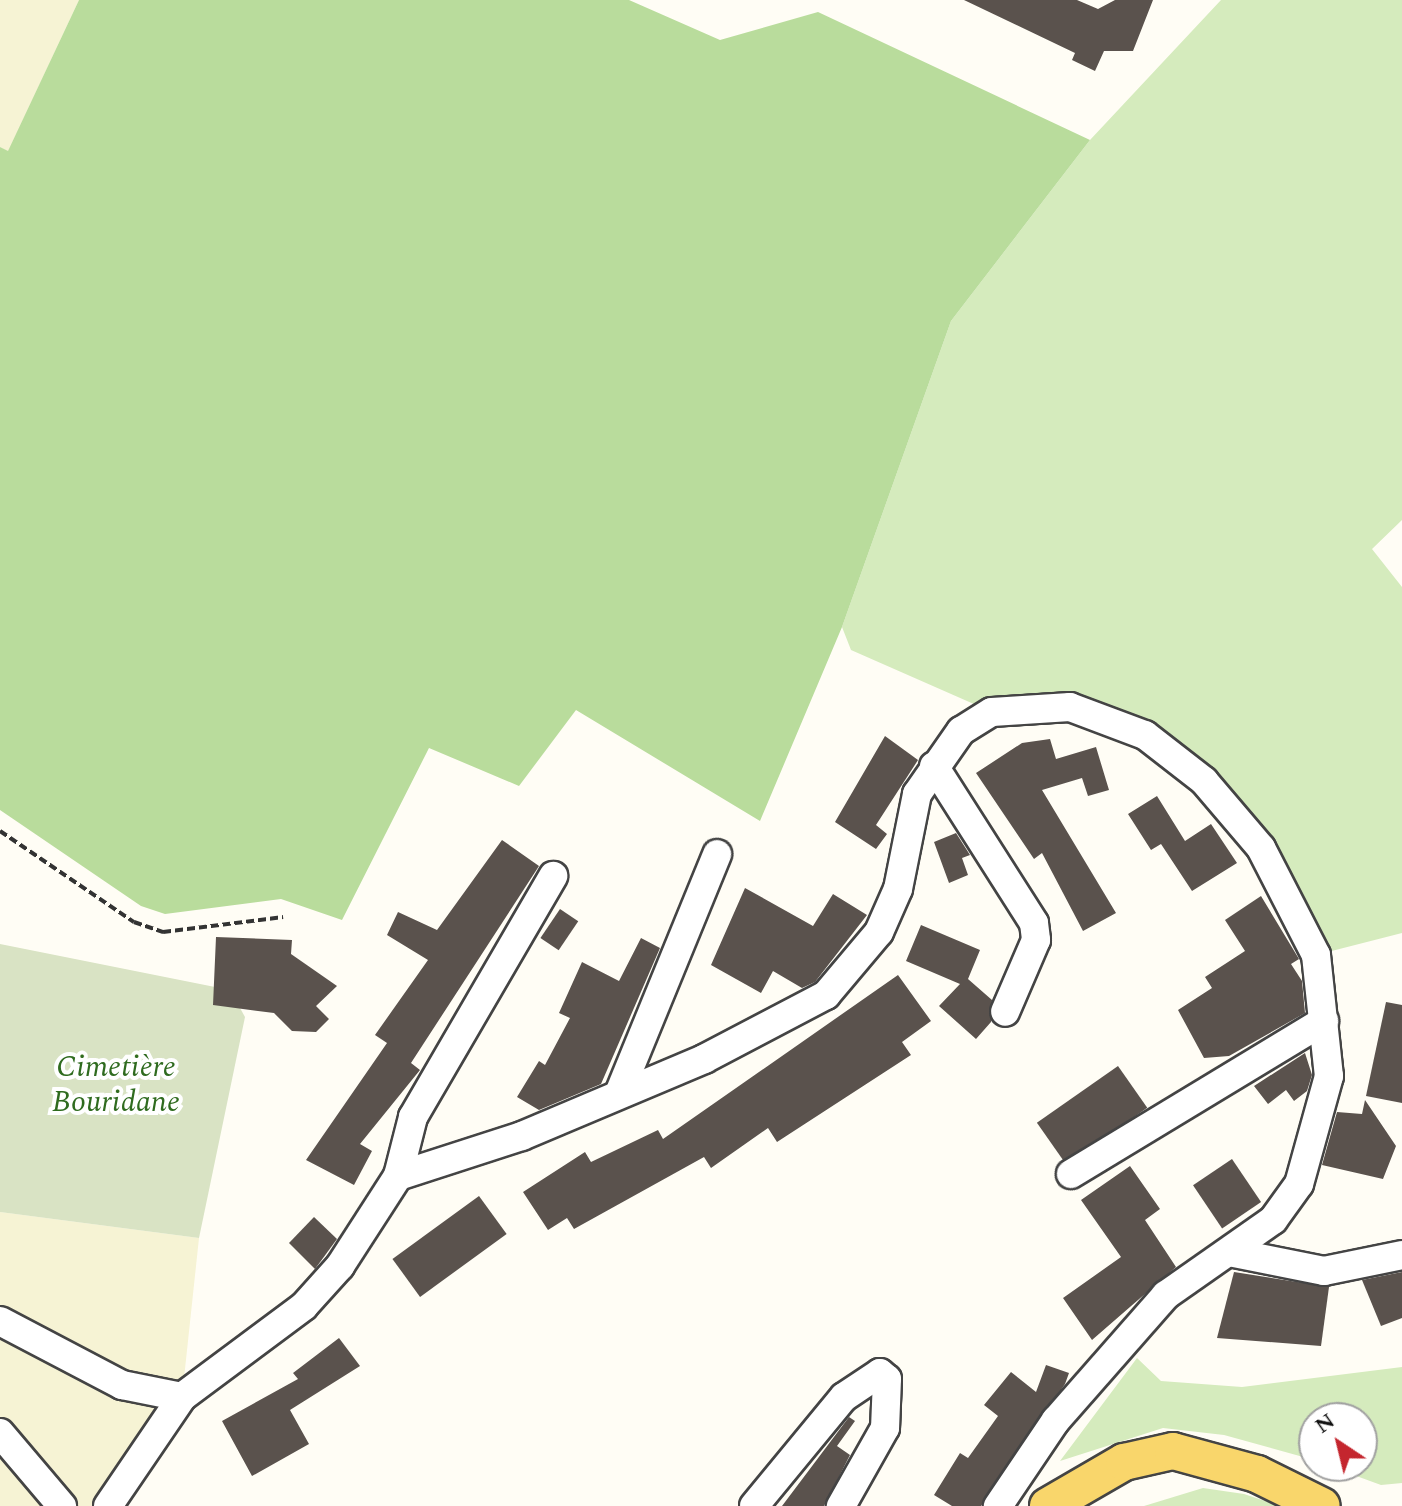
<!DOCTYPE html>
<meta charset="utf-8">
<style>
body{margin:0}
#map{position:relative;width:1402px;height:1506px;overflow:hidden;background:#fffdf5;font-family:Spectral,serif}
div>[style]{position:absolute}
.farmland>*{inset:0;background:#f6f3d4}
.green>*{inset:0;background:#d5ebbd}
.forest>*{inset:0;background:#b9dc9c}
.cemetery>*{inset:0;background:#d9e3c4}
.building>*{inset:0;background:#5a524d;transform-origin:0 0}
.path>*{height:4px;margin-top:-2px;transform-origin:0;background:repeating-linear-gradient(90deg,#333 0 8px,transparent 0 12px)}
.roads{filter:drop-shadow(2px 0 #444) drop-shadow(-2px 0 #444) drop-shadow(0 2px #444) drop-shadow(0 -2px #444)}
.minor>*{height:28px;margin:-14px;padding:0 14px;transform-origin:14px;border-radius:14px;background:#fff}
.major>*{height:36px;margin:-18px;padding:0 18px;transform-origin:18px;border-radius:18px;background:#f9d66b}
span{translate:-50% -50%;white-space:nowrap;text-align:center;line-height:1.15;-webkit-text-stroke:8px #fff;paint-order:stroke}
.park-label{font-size:30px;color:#2f6b1f;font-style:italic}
.north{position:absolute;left:1298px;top:1402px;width:80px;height:80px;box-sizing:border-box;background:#fff;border:2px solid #a0a0a0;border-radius:50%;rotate:325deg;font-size:22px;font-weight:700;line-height:32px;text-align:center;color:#111}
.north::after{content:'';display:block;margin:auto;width:28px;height:36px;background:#c4262e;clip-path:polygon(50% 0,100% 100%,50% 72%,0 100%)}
</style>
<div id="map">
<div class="farmland">
<i style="clip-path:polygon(0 0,79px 0,8px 152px,0 147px)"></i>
<i style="clip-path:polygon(0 1212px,199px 1238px,182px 1397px,108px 1506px,0 1506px)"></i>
</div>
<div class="green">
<i style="clip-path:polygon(1221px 0,1402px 0,1402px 520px,1372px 549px,1402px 587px,1402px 933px,1316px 955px,1204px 781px,1107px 718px,992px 712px,851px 650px,842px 627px,951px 321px,1090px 140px)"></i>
<i style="clip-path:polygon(1137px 1358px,1161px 1381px,1242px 1387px,1402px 1367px,1402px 1483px,1381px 1485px,1329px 1466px,1362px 1466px,1362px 1418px,1314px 1418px,1314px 1460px,1224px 1435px,1163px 1428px,1060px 1461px)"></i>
<i style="clip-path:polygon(1203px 1488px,1244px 1494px,1280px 1506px,1144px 1506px)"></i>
</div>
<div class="forest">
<i style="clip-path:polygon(79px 0,629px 0,720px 40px,818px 12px,1090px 140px,951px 321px,842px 627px,760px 821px,576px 710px,519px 786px,429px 748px,342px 920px,281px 899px,165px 914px,141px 906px,0 810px,0 147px,8px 151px)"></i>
</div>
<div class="cemetery">
<i style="clip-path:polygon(0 944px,220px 988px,235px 999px,245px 1017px,199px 1238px,0 1212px)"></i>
</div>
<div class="building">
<i style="clip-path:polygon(964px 0,1077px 0,1098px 9px,1115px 0,1153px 0,1133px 51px,1104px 51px,1095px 71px,1072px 60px,1075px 53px)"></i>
<i style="clip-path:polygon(885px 736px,918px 760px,876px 825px,887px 834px,876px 849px,835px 822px)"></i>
<i style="clip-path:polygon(1050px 739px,1056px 759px,1096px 747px,1109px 790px,1088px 796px,1082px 778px,1042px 790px,1116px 913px,1083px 931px,1042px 853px,1034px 859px,976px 773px,1022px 743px)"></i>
<i style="clip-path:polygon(1157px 796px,1185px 841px,1211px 824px,1237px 863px,1192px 891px,1161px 844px,1151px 850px,1128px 814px)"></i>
<i style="clip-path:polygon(956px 833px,970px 855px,962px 858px,968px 875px,949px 883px,934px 842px)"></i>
<i style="clip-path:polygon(502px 840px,539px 866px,411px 1063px,420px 1070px,360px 1144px,372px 1151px,354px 1185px,306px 1160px,387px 1043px,375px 1035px,428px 960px,387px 935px,398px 912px,437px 930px)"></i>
<i style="clip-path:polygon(745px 888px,813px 926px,833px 894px,867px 915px,815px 982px,802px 988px,773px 971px,761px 993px,711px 965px)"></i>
<i style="clip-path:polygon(1261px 896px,1299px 959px,1291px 964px,1302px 981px,1305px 1013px,1229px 1056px,1204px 1058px,1178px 1010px,1212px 988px,1205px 977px,1245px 951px,1225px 920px)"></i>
<i style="left:560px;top:909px;width:22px;height:35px;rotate:34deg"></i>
<i style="clip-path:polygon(921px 925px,980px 950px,968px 979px,992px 1000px,991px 1022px,976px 1039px,939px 1006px,960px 984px,906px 961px)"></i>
<i style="clip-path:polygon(216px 937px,292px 940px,291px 954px,337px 986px,316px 1006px,329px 1019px,316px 1032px,292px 1031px,274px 1013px,213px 1005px)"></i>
<i style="clip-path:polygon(641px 938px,660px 948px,601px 1084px,539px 1110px,517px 1097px,539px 1061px,545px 1065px,570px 1018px,559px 1013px,582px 962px,619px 981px)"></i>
<i style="clip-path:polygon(898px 975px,931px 1021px,902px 1042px,911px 1055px,777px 1142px,768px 1128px,711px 1168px,704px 1157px,574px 1229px,567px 1218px,548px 1230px,523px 1192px,585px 1152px,591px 1162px,658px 1130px,663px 1139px)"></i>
<i style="clip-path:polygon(1386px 1002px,1402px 1005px,1402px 1103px,1366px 1096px)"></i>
<i style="clip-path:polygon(1305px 1053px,1312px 1075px,1307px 1091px,1294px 1101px,1286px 1090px,1268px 1104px,1254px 1086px)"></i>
<i style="left:1118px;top:1066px;width:51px;height:99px;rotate:55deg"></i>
<i style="clip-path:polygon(1365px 1100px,1396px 1146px,1383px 1179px,1322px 1165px,1337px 1112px,1362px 1114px)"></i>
<i style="left:1232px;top:1159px;width:52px;height:47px;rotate:56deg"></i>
<i style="clip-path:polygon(1130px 1166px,1160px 1209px,1145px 1220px,1176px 1267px,1092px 1340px,1063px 1298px,1121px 1257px,1081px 1200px)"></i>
<i style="left:479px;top:1196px;width:47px;height:107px;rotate:54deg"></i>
<i style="clip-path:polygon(314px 1217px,337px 1239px,315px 1269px,289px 1243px)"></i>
<i style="clip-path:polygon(1234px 1272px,1329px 1287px,1321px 1346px,1217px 1338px)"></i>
<i style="clip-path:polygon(1402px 1272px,1402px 1318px,1381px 1326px,1362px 1280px)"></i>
<i style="clip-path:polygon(339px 1338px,360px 1366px,290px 1410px,309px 1444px,252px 1476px,222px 1421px,298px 1379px,293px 1373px)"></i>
<i style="clip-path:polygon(1046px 1365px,1069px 1373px,1065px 1384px,981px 1506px,952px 1506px,934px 1495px,960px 1453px,968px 1458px,998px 1416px,984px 1405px,1011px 1372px,1036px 1392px)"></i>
<i style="clip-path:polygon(849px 1417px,855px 1421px,837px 1446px,850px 1455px,824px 1506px,782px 1506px)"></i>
</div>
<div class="path">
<i style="left:0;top:831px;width:162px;rotate:34.2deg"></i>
<i style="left:134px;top:922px;width:31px;rotate:19deg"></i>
<i style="left:163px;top:932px;width:121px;rotate:-7.1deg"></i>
</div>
<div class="roads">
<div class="minor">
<i style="left:934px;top:766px;width:186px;rotate:57.5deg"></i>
<i style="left:1034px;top:923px;width:17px;rotate:83deg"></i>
<i style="left:1036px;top:940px;width:78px;rotate:113.3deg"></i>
<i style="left:620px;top:1091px;width:256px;rotate:-67.7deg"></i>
<i style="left:1071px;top:1174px;width:296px;rotate:-31.2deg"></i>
<i style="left:398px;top:1176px;width:61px;rotate:-75.7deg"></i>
<i style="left:413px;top:1117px;width:279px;rotate:-59.8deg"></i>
<i style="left:1229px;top:1252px;width:97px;rotate:11.3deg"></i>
<i style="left:1324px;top:1271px;width:80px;rotate:-11.6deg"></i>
<i style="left:0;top:1321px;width:138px;rotate:27.7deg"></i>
<i style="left:122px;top:1385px;width:61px;rotate:11.3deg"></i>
<i style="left:0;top:1433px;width:96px;rotate:49.7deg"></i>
<i style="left:108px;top:1506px;width:132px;rotate:-55.8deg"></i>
<i style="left:182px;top:1397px;width:152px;rotate:-36.7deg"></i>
<i style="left:304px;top:1306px;width:54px;rotate:-48deg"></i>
<i style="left:340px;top:1266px;width:107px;rotate:-57.2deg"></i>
<i style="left:398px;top:1176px;width:130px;rotate:-17.9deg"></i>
<i style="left:522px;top:1136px;width:198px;rotate:-22.9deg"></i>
<i style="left:704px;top:1059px;width:138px;rotate:-27.7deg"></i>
<i style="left:826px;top:995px;width:82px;rotate:-49.9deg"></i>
<i style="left:879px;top:932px;width:47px;rotate:-66.2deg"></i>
<i style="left:898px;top:889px;width:97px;rotate:-78.7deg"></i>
<i style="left:917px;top:794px;width:77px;rotate:-55.1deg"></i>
<i style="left:961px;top:731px;width:36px;rotate:-32deg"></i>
<i style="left:992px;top:712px;width:78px;rotate:-3.7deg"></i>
<i style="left:1070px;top:707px;width:80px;rotate:20.5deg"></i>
<i style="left:1145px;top:735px;width:75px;rotate:37.9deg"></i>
<i style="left:1204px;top:781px;width:88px;rotate:49.6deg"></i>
<i style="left:1261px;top:848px;width:120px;rotate:62.8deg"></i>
<i style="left:1316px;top:955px;width:122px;rotate:83.9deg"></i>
<i style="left:1329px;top:1076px;width:112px;rotate:105.5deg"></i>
<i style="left:1299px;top:1184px;width:44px;rotate:125.8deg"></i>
<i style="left:1273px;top:1220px;width:131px;rotate:145deg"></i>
<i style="left:1166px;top:1295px;width:167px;rotate:131.3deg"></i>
<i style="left:1056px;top:1420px;width:104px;rotate:124deg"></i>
<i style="left:754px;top:1506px;width:141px;rotate:-50.5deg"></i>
<i style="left:844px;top:1397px;width:43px;rotate:-33.7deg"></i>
<i style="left:880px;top:1373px;width:9px;rotate:41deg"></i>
<i style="left:887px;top:1379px;width:49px;rotate:92.3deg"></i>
<i style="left:885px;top:1428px;width:90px;rotate:119.4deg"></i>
</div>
<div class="major">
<i style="left:1048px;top:1506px;width:88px;rotate:-30.1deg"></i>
<i style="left:1124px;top:1462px;width:50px;rotate:-12.7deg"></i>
<i style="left:1173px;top:1451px;width:87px;rotate:15.3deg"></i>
<i style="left:1257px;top:1474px;width:72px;rotate:26.2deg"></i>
</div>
</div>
<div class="park-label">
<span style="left:116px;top:1084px">Cimetière<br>Bouridane</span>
</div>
<div class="north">N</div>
</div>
